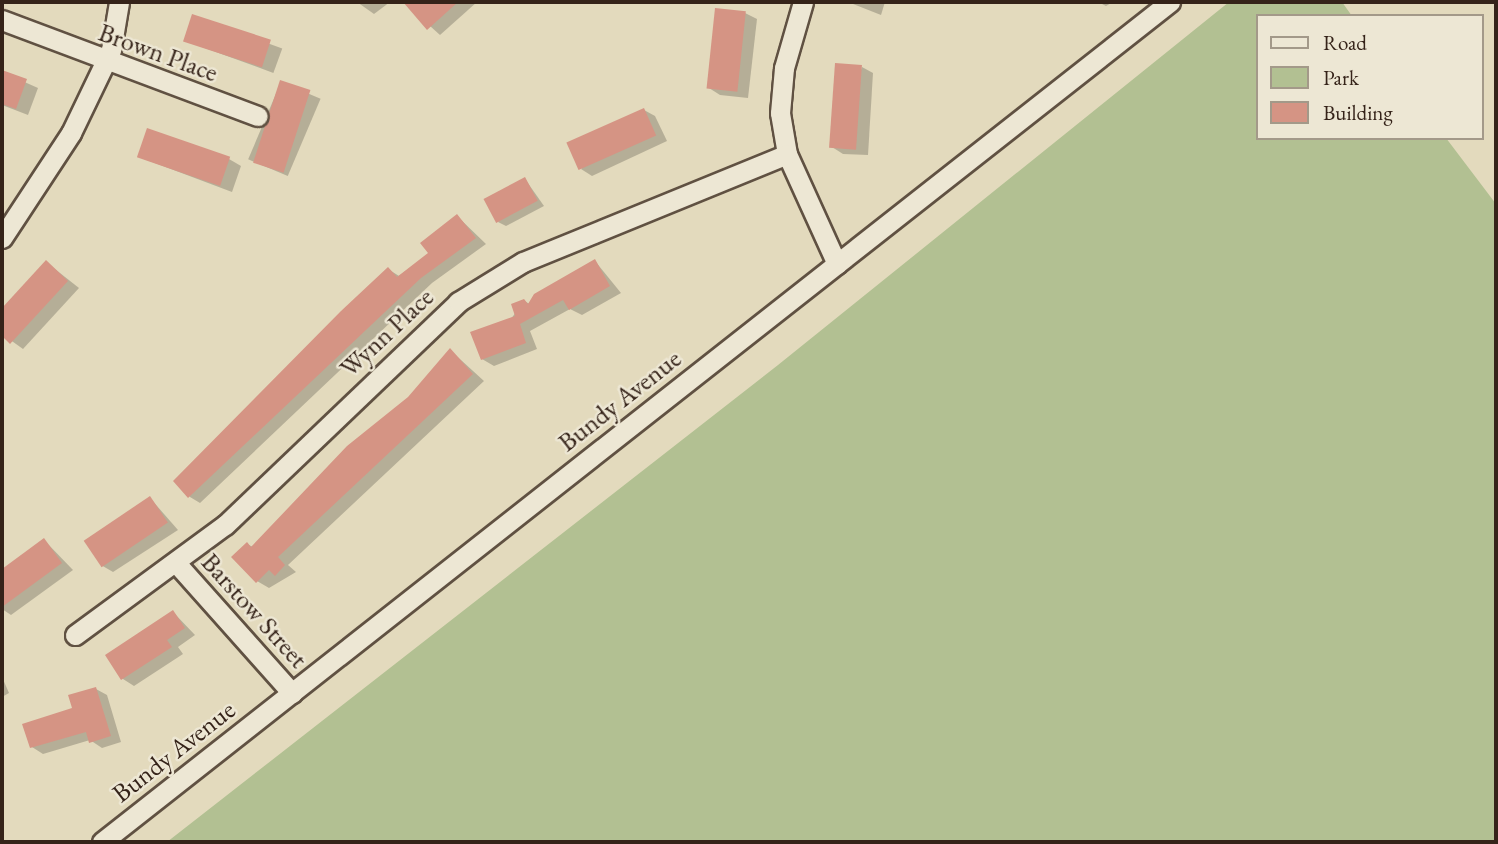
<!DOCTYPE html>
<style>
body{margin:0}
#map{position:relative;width:1498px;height:844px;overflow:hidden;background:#e3dabd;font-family:"EB Garamond",serif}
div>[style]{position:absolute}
.green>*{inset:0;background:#b2c092}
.shadow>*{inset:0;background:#0003;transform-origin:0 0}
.building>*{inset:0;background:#d59484;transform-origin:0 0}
.roads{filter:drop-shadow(2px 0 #605142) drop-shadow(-2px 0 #605142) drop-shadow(0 2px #605142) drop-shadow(0 -2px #605142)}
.minor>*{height:19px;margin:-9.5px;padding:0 9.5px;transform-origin:9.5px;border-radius:9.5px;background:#ede7d4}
span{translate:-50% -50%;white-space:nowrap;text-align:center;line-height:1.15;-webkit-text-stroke:5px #ede7d4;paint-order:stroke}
.street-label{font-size:26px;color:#352319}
.frame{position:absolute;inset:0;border:4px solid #352319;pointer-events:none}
.legend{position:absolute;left:1256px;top:14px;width:228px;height:126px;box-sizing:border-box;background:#ede7d4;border:2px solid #a39989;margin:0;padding:9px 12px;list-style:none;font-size:21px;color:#352319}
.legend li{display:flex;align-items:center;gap:14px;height:35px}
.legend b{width:35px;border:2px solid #a39989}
</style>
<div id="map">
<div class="green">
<i style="clip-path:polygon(1229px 2px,1342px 2px,1352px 16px,1258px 16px,1258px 138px,1446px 138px,1496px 204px,1496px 842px,167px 842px,778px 365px)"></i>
</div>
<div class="shadow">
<i style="clip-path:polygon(357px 2px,390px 2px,374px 14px)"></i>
<i style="clip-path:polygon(417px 2px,477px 2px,440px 35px,410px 8px)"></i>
<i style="clip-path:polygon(848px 2px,885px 2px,881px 15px)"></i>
<i style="clip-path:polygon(1098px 2px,1113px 2px,1106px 6px)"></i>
<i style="clip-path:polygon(745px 13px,757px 19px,748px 98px,720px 95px,709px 88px)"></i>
<i style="left:193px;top:16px;width:95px;height:26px;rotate:20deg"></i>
<i style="clip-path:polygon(862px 67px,873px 73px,868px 155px,843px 154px,832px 147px)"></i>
<i style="clip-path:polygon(2px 72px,38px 88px,28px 115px,2px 105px)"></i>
<i style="left:281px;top:82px;width:43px;height:84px;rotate:23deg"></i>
<i style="clip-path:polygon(644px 110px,655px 116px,667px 141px,592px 176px,581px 169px)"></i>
<i style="clip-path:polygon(139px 157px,229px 159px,241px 166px,232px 192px)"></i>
<i style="clip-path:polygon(525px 179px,544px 206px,506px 226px,498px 222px)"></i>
<i style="clip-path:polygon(457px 216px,486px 244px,432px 283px,200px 503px,190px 497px,176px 481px,388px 269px,399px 276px,430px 253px)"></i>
<i style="clip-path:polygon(595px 261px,621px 293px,582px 315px,570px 309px,530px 331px,537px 349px,494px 366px,482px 359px,524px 301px,530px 304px)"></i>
<i style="clip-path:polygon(46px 262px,79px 288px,23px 349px,2px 334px,2px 311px)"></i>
<i style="clip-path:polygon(450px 350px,484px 381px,288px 565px,296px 572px,269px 588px,257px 581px,247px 544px,253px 547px,409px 398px)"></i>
<i style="clip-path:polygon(150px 498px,178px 530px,113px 572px,101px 565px)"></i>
<i style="clip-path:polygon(44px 540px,73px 570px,11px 615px,2px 609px,2px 571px)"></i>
<i style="clip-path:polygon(173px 612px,195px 635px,178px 647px,183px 654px,134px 686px,123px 679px,107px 655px)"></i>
<i style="clip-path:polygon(2px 677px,9px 693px,2px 697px)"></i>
<i style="clip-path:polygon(96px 689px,107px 695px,121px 742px,102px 748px,90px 740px,43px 754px,32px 747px)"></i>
</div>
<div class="building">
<i style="clip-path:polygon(403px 2px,458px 2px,427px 30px)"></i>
<i style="left:715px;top:8px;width:31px;height:81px;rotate:6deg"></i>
<i style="left:192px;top:14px;width:83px;height:29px;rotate:18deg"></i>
<i style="left:835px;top:63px;width:27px;height:85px;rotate:4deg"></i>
<i style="clip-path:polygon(2px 70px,27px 79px,16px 109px,2px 104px)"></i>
<i style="left:280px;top:80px;width:32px;height:87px;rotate:18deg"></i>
<i style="left:644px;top:108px;width:30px;height:85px;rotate:66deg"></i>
<i style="left:147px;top:128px;width:88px;height:31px;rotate:19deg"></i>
<i style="left:525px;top:177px;width:27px;height:47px;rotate:62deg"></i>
<i style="clip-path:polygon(457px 214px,476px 238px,421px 278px,188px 498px,173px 481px,341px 311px,388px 267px,397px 277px,428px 253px,420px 243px)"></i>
<i style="clip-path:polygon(595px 259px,610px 286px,569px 310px,563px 300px,520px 324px,526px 343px,481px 360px,470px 332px,515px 316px,511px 304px,524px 299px,528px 304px,534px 294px)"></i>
<i style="clip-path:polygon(46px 260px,68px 281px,10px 344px,2px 336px,2px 308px)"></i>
<i style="clip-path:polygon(450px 348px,473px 374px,278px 557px,285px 565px,275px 576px,269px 570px,256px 583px,231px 557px,247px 542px,251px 547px,347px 446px,408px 397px)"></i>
<i style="left:150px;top:496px;width:32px;height:80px;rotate:56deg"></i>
<i style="clip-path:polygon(44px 538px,62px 563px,2px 607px,2px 569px)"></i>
<i style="clip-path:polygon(173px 610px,185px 628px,167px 640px,172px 647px,121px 680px,105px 655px)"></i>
<i style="clip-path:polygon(96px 687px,111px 736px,89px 743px,86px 732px,30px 748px,22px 724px,72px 708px,68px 695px)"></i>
</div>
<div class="roads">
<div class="minor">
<i style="left:803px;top:2px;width:69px;rotate:106.1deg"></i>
<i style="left:784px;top:68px;width:45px;rotate:95.1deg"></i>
<i style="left:780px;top:113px;width:42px;rotate:80.3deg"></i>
<i style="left:787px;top:154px;width:121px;rotate:65.6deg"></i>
<i style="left:2px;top:20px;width:273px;rotate:20.6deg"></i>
<i style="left:2px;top:238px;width:126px;rotate:-56.7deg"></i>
<i style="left:71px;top:133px;width:92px;rotate:-64.3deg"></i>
<i style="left:111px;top:50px;width:49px;rotate:-80.5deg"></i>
<i style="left:177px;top:564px;width:173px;rotate:48.3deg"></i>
<i style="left:75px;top:635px;width:186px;rotate:-36.3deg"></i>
<i style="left:225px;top:525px;width:323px;rotate:-43.7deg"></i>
<i style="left:458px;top:302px;width:76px;rotate:-31.6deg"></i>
<i style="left:523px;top:262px;width:285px;rotate:-22.2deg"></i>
<i style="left:102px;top:842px;width:1359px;rotate:-38.19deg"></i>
</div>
</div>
<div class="street-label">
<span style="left:158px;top:53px;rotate:20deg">Brown Place</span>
<span style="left:387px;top:333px;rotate:-43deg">Wynn Place</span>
<span style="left:620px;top:401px;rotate:-38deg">Bundy Avenue</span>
<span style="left:254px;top:611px;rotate:48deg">Barstow Street</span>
<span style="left:174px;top:752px;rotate:-38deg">Bundy Avenue</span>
</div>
<div class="frame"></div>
<ul class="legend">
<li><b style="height:9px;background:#ede7d4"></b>Road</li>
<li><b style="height:19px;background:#b2c092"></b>Park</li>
<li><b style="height:19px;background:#d59484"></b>Building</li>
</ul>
</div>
